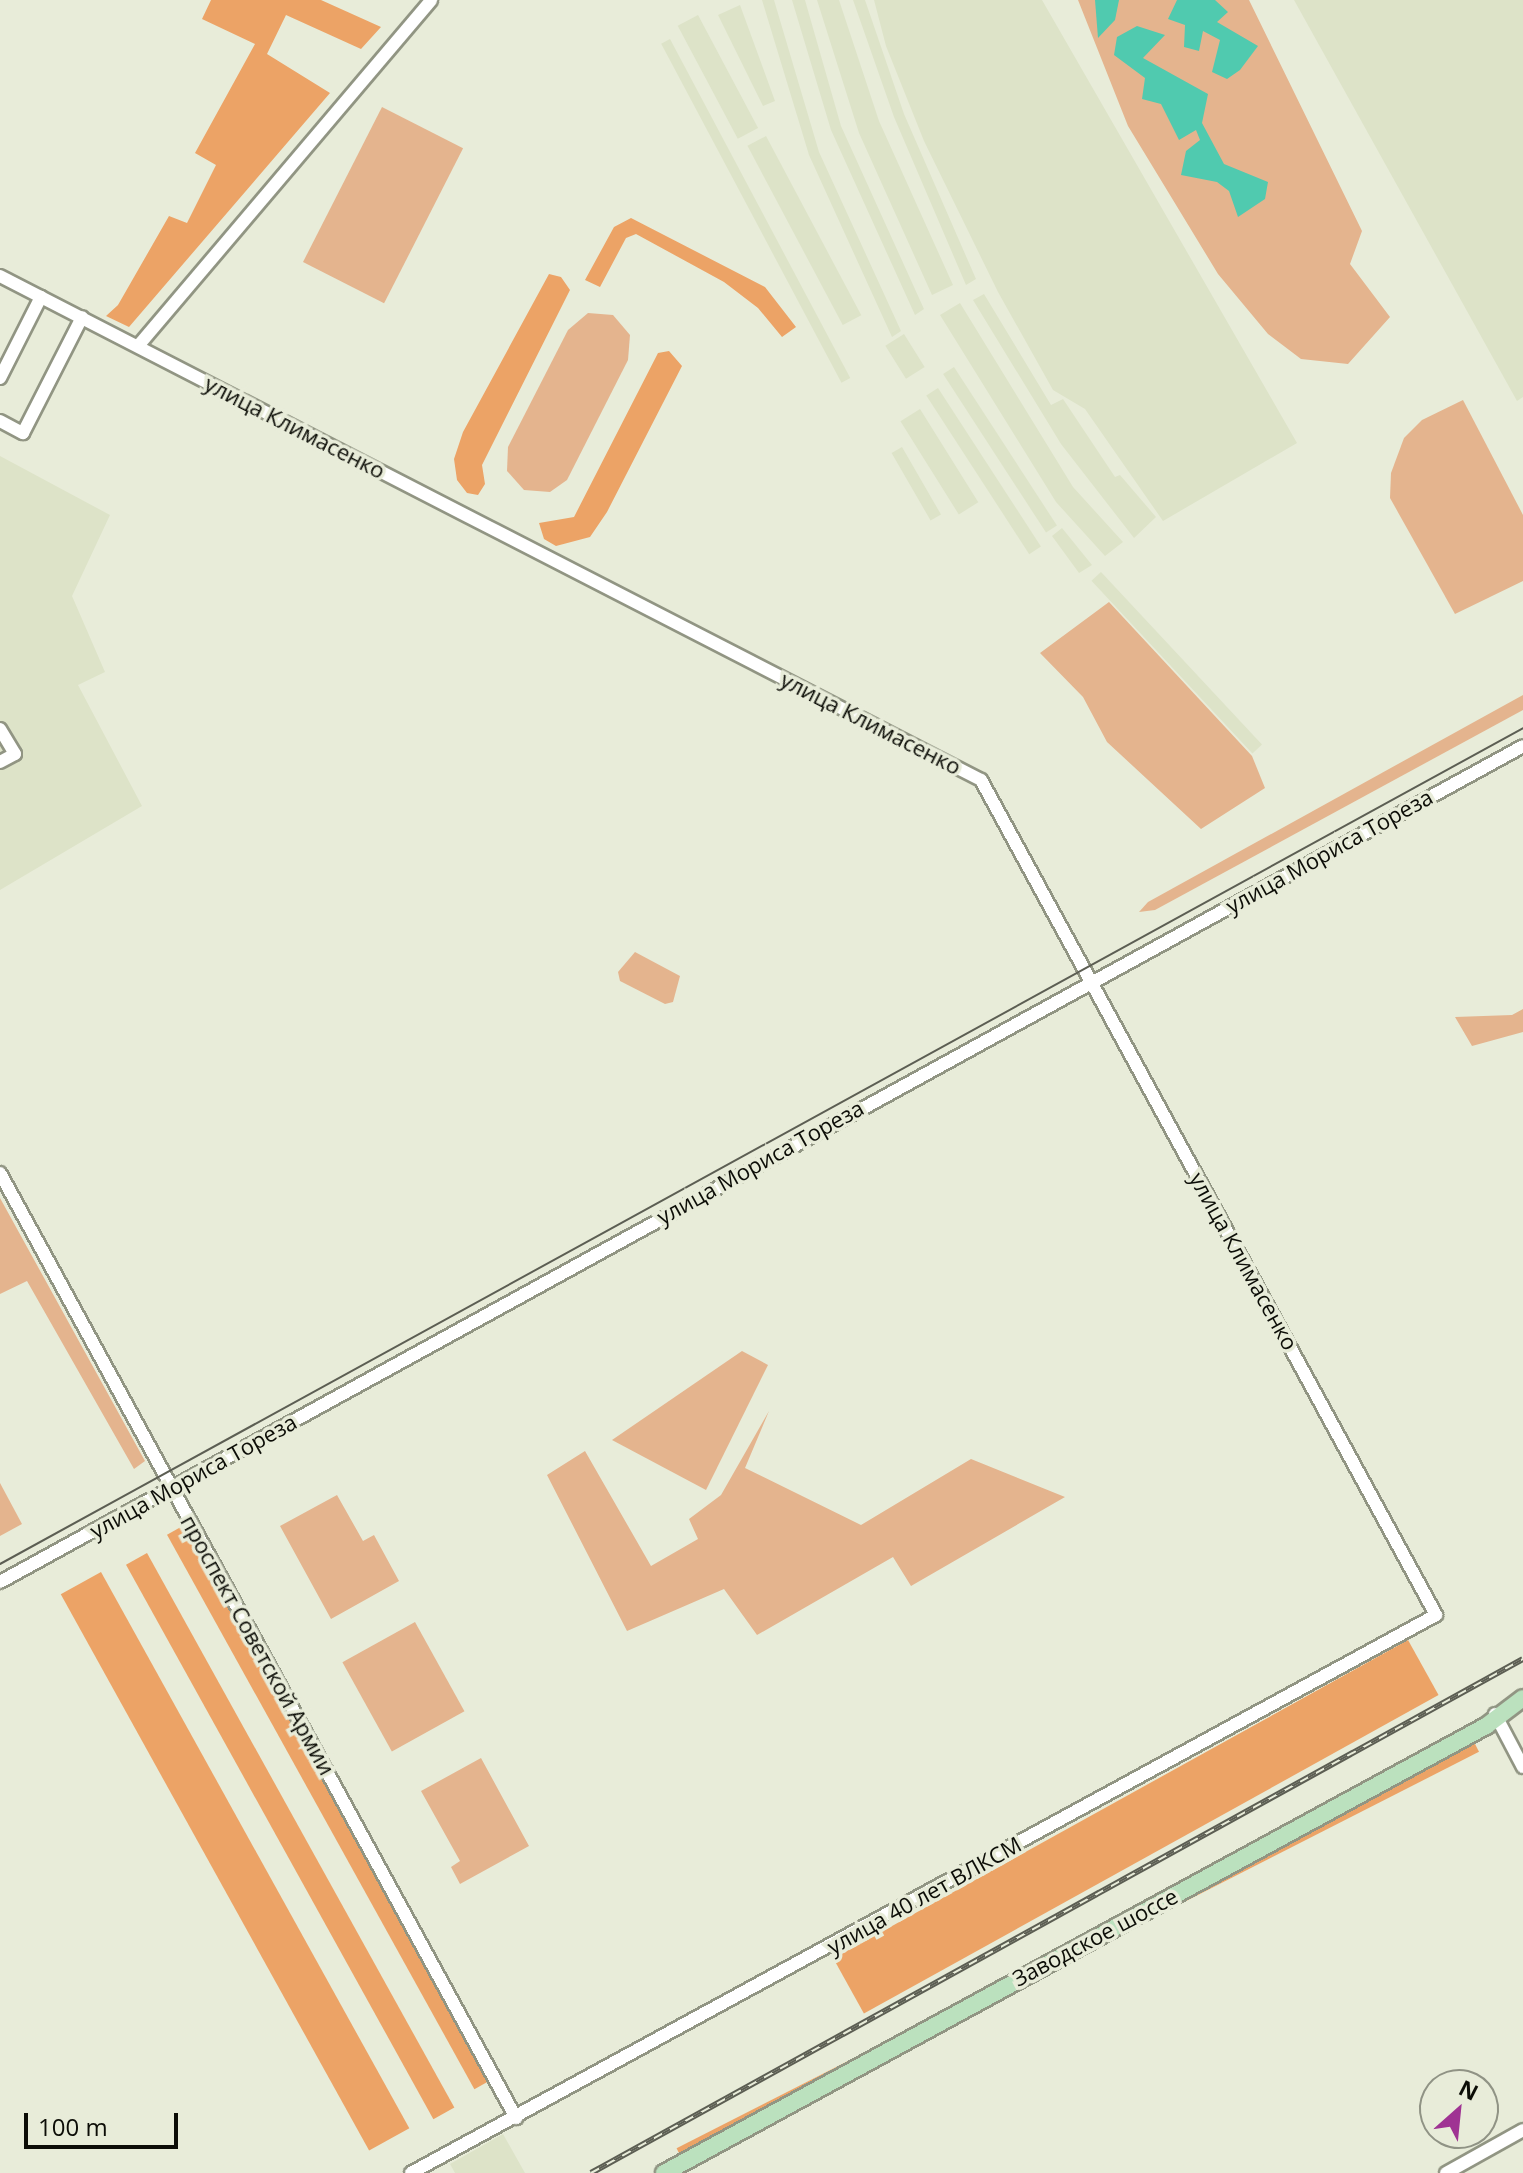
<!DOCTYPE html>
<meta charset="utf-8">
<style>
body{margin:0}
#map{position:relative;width:1523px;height:2173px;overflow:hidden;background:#e8ecd9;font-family:"Open Sans",sans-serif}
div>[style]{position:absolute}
.built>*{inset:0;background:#dde3c8;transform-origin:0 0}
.green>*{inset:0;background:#e4b48e;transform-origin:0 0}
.forest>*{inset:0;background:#eca366;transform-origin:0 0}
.water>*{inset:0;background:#50caaf}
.roads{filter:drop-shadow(2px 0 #919583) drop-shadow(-2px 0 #919583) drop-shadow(0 2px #919583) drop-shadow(0 -2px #919583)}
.minor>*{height:12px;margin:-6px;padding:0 6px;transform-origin:6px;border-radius:6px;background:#fff}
.major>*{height:16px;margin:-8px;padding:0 8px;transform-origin:8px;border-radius:8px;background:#bbe1be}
.tram>*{height:2px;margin:-1px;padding:0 1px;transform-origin:1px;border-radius:1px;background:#5c5e53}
.rail>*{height:6px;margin-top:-3px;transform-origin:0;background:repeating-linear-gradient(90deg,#e8ecd9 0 9px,#5c5e53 0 18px);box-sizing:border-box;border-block:2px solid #5c5e53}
span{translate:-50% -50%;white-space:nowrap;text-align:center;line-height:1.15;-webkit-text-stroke:7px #e8ecd9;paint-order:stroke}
.street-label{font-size:22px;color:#0c0d07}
.north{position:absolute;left:1419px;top:2069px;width:80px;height:80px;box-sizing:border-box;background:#e8ecd9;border:2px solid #909385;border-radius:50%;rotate:27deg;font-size:22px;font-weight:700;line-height:32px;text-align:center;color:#0c0d07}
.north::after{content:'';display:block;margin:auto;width:28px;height:36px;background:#9f3393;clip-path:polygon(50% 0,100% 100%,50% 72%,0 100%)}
.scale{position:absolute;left:24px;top:2113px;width:154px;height:36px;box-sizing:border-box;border:4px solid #0c0d07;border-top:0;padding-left:10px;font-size:24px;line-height:28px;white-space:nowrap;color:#0c0d07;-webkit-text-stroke:6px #e8ecd9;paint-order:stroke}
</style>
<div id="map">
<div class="built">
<i style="clip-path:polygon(762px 0,774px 0,819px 152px,901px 331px,892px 337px,809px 155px)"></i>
<i style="clip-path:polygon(792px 0,805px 0,841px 126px,924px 309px,915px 315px,831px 130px)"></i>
<i style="clip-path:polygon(817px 0,839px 0,879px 121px,953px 285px,932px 295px,859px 133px)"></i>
<i style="clip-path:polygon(853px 0,865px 0,904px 114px,976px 279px,966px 285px,894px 117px)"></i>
<i style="clip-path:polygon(874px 0,1042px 0,1297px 443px,1163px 521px,1085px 409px,1053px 390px,998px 292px,924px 141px,886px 46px)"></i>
<i style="clip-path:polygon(1294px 0,1523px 0,1523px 397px,1517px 401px)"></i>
<i style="clip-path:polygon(740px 5px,775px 101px,763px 106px,718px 15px)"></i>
<i style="left:698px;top:15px;width:128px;height:23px;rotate:62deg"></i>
<i style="left:670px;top:39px;width:384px;height:10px;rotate:62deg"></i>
<i style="left:766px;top:136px;width:203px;height:21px;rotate:62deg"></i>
<i style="clip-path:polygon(984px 294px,1051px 405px,1063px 399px,1115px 477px,1120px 475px,1156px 517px,1134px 538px,1061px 444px,973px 300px)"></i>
<i style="clip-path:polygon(960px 303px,1073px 487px,1123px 542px,1105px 556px,1056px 502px,940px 315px)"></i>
<i style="left:904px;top:334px;width:39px;height:22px;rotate:58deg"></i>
<i style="left:954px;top:367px;width:189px;height:13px;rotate:57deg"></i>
<i style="left:938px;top:388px;width:189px;height:14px;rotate:57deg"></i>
<i style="left:920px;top:409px;width:110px;height:23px;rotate:58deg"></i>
<i style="left:902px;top:447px;width:78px;height:12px;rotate:60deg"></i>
<i style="clip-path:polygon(0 456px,110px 515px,72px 596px,105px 672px,78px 685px,142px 806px,0 890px)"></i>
<i style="clip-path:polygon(1062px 528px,1092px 565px,1079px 573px,1052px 536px)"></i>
<i style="left:1101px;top:572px;width:236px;height:13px;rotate:47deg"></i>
<i style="clip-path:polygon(503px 2134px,525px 2173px,455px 2173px,450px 2164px)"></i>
</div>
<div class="green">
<i style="clip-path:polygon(1078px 0,1249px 0,1362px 231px,1350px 264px,1390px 317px,1348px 364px,1301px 359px,1268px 334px,1218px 274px,1128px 126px)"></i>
<i style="left:382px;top:107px;width:91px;height:174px;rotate:27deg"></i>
<i style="clip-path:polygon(588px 313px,613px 315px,630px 335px,628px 360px,567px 480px,550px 492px,524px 490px,507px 471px,508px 447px,568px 330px)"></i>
<i style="clip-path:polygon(1463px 400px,1523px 515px,1523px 581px,1455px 614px,1390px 498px,1391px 473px,1404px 438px,1422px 420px)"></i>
<i style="clip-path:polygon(1109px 602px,1252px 756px,1265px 788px,1201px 829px,1107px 742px,1083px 697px,1040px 653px)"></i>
<i style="clip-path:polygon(1523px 695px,1523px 710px,1155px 910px,1139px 912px,1148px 902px)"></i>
<i style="clip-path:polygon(635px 952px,680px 976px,673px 1002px,665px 1004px,620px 981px,618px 972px)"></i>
<i style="clip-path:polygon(1523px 1009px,1523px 1032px,1472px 1046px,1455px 1017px,1512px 1015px)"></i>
<i style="clip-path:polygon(0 1198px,145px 1461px,134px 1469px,27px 1281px,0 1294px)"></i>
<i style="clip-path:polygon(742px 1351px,768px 1365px,706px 1490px,612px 1440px)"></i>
<i style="clip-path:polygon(769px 1411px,745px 1468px,861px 1525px,971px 1459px,1065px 1497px,911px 1586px,893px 1557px,757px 1635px,724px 1589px,627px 1631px,547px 1475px,585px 1451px,651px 1566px,698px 1539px,689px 1519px,721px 1495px)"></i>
<i style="clip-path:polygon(0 1483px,22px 1524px,0 1536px)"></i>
<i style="clip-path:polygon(337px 1495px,363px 1541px,374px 1535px,399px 1581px,331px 1619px,280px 1526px)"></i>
<i style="left:415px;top:1622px;width:102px;height:83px;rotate:61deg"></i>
<i style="clip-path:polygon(481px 1758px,529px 1846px,460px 1884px,451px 1867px,460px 1861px,421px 1791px)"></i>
</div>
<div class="forest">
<i style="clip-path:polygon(211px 0,321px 0,381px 27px,361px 49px,286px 15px,267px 54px,330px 93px,129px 327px,106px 316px,118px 305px,169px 216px,187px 223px,216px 165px,195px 153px,255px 44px,202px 19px)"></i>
<i style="clip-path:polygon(631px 218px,765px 287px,796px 327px,782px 337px,758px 308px,724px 282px,636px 234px,626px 238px,600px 287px,585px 280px,614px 227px)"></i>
<i style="clip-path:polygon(549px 274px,561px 277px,570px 290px,482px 465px,485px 484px,478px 495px,467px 493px,457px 480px,454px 459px,463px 432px)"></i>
<i style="clip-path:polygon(669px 351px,682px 366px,607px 512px,590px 537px,556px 546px,544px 539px,539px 523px,574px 517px,658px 353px)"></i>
<i style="left:188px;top:1523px;width:634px;height:24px;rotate:61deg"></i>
<i style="left:147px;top:1553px;width:634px;height:24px;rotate:61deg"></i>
<i style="left:101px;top:1572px;width:636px;height:46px;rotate:61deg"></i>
<i style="left:1408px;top:1640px;width:63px;height:657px;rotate:61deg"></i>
<i style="left:1474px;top:1742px;width:11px;height:895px;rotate:63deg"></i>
</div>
<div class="water">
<i style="clip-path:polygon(1095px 0,1119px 0,1115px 20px,1098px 38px)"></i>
<i style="clip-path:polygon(1177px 0,1215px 0,1228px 12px,1217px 22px,1258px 46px,1240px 70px,1227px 79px,1212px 72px,1220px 40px,1203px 31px,1199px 51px,1184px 47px,1185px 25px,1168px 19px)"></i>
<i style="clip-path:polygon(1137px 26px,1165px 35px,1143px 58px,1208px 94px,1202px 123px,1224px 164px,1268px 182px,1265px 199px,1238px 217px,1229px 191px,1217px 182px,1181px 175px,1186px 151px,1200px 140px,1196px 130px,1179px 140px,1161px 104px,1142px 99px,1145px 78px,1114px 55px,1117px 37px)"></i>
</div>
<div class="roads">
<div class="minor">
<i style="left:0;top:276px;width:1103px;rotate:27.19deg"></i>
<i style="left:981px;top:780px;width:951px;rotate:61.41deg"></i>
<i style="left:1436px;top:1615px;width:1167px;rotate:151.44deg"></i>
<i style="left:138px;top:346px;width:453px;rotate:-49.7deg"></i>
<i style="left:0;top:378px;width:91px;rotate:-63.2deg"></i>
<i style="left:0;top:421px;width:26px;rotate:28deg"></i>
<i style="left:23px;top:433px;width:130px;rotate:-63deg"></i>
<i style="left:0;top:729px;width:29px;rotate:59deg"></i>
<i style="left:15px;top:754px;width:17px;rotate:152deg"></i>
<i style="left:0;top:1173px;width:1077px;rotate:61.36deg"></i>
<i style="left:0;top:1582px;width:1737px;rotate:-28.76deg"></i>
<i style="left:1495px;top:1714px;width:60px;rotate:62.2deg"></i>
<i style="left:1446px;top:2173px;width:88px;rotate:-29.2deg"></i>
</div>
<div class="major">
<i style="left:664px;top:2173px;width:936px;rotate:-28.54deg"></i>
<i style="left:1486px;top:1726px;width:46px;rotate:-37.1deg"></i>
</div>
</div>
<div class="tram">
<i style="left:0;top:1564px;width:1737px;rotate:-28.76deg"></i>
</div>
<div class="rail">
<i style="left:591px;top:2173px;width:1064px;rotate:-28.88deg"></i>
</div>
<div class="street-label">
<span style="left:295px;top:427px;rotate:27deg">улица Климасенко</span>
<span style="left:871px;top:723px;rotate:27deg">улица Климасенко</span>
<span style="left:1329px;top:851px;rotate:-29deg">улица Мориса Тореза</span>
<span style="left:760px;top:1162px;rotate:-29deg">улица Мориса Тореза</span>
<span style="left:1244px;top:1261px;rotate:61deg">улица Климасенко</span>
<span style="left:193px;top:1476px;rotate:-29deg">улица Мориса Тореза</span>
<span style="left:258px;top:1645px;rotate:61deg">проспект Советской Армии</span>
<span style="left:924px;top:1895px;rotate:-29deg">улица 40 лет ВЛКСМ</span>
<span style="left:1095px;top:1937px;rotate:-28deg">Заводское шоссе</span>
</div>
<div class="north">N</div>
<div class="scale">100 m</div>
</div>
